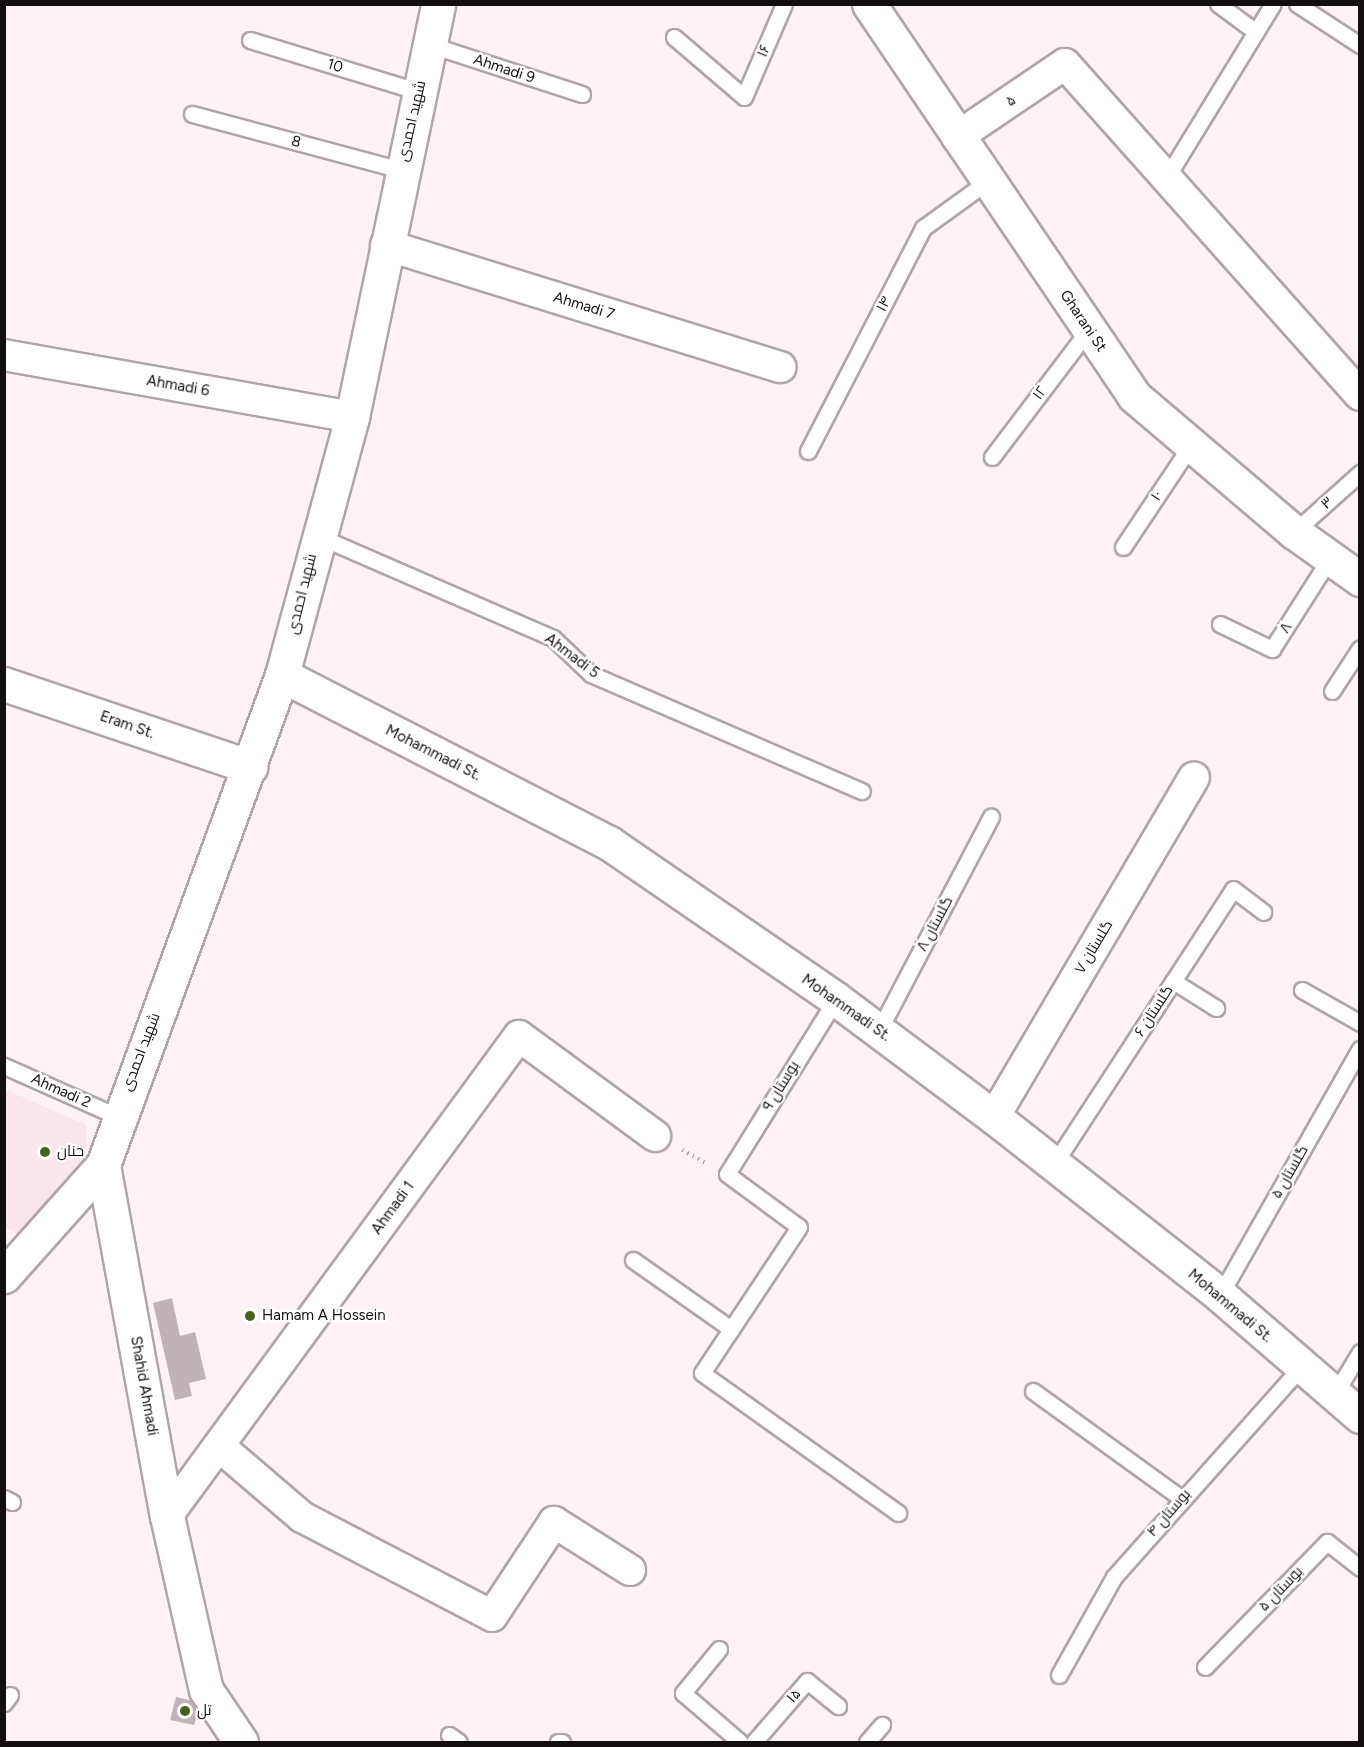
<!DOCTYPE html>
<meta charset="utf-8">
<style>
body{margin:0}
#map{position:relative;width:1364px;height:1747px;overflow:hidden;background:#fdf3f7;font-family:Figtree,Cairo,sans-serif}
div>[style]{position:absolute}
.built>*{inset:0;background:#fae5ed}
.building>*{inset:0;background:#bfb3b7}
.path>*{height:4px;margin-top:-2px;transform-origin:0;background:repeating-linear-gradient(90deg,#afa7aa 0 1.5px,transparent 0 6px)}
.roads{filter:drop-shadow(2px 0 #b0a4a9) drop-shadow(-2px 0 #b0a4a9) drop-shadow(0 2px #b0a4a9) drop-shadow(0 -2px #b0a4a9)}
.lane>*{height:15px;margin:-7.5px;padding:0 7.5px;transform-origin:7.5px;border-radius:7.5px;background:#fff}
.street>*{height:30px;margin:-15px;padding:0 15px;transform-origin:15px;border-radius:15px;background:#fff}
.secondary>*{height:33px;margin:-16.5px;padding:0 16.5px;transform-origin:16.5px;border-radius:16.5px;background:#fff}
.dots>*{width:16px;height:16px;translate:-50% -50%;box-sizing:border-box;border:3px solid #fff;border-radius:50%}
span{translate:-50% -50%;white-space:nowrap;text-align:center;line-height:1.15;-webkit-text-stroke:4.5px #fff;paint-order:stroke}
.street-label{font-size:15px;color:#130f10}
.poi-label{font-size:15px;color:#130f10}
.left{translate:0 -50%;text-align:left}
.frame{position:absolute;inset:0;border:6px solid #130f10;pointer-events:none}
</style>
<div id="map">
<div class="built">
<i style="clip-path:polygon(4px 1089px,87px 1125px,84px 1179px,19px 1235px,5px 1227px)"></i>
</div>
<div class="building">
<i style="clip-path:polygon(172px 1298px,180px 1336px,195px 1332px,206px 1379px,189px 1383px,192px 1396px,175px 1400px,153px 1303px)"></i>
<i style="clip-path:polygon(176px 1697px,202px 1703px,194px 1725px,170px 1720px)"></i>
</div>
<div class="path">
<i style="left:682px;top:1150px;width:29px;rotate:29deg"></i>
</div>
<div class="roads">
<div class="lane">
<i style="left:1218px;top:4px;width:47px;rotate:36.4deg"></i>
<i style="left:1297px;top:4px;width:75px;rotate:33.1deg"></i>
<i style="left:674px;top:37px;width:92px;rotate:40.6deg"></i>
<i style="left:744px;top:97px;width:101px;rotate:-66.7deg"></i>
<i style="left:250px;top:40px;width:178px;rotate:17deg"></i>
<i style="left:428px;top:44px;width:162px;rotate:18deg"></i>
<i style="left:192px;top:114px;width:216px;rotate:15deg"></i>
<i style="left:1165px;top:180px;width:206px;rotate:-58.5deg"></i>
<i style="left:808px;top:451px;width:251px;rotate:-62.7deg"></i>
<i style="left:923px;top:228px;width:80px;rotate:-35.9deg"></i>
<i style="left:992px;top:457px;width:161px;rotate:-52.8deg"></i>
<i style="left:1294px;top:532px;width:89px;rotate:-41.8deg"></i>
<i style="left:316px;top:535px;width:258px;rotate:23.5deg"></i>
<i style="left:553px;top:638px;width:52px;rotate:43.5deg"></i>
<i style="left:591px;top:674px;width:295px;rotate:23.4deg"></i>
<i style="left:1123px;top:547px;width:123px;rotate:-56.3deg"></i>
<i style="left:1220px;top:624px;width:58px;rotate:25.7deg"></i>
<i style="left:1272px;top:649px;width:108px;rotate:-57.5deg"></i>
<i style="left:1332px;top:691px;width:51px;rotate:-56.9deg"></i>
<i style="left:1173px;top:981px;width:51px;rotate:32.1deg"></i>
<i style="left:1302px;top:990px;width:67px;rotate:29.6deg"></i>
<i style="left:836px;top:999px;width:206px;rotate:121.9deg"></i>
<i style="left:727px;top:1174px;width:89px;rotate:36.4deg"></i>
<i style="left:799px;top:1227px;width:175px;rotate:123.6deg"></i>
<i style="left:702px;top:1373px;width:241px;rotate:35.5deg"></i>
<i style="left:879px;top:1030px;width:241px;rotate:-62.3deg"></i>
<i style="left:4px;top:1066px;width:124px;rotate:23.9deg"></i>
<i style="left:1054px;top:1164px;width:328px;rotate:-56.9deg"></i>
<i style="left:1233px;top:889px;width:38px;rotate:37deg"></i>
<i style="left:633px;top:1260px;width:120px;rotate:35.1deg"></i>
<i style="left:1220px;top:1295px;width:283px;rotate:-60.4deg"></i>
<i style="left:1033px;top:1391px;width:184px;rotate:35.9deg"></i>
<i style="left:1334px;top:1395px;width:50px;rotate:-58.8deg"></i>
<i style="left:4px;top:1498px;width:9px;rotate:27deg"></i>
<i style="left:719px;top:1649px;width:57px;rotate:129.3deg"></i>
<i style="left:683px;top:1693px;width:75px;rotate:40.7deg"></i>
<i style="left:1205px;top:1667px;width:175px;rotate:-45.7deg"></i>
<i style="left:1327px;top:1542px;width:42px;rotate:38.2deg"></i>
<i style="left:1059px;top:1675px;width:112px;rotate:-60.7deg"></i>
<i style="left:1114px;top:1577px;width:281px;rotate:-48.3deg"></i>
<i style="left:4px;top:1703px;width:10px;rotate:-53deg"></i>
<i style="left:449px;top:1735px;width:12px;rotate:35deg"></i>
<i style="left:558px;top:1742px;width:4px"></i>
<i style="left:754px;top:1742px;width:81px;rotate:-49deg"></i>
<i style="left:807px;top:1681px;width:40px;rotate:39deg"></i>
<i style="left:867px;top:1742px;width:23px;rotate:-49deg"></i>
</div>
<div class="street">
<i style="left:957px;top:137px;width:130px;rotate:-34.1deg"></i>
<i style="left:1065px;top:64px;width:443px;rotate:48.3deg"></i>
<i style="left:386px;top:245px;width:413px;rotate:17.2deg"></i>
<i style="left:4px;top:355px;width:353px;rotate:10.1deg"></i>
<i style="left:994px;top:1117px;width:394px;rotate:-59.5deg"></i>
<i style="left:219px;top:1446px;width:109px;rotate:40.5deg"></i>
<i style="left:302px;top:1517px;width:214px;rotate:27.5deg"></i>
<i style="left:492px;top:1616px;width:113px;rotate:-56.6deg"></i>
<i style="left:554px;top:1522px;width:90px;rotate:32.3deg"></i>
<i style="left:167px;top:1516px;width:595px;rotate:-53.75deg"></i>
<i style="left:519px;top:1036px;width:169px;rotate:36.3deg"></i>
</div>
<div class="secondary">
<i style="left:869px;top:4px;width:473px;rotate:55.9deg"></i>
<i style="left:1134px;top:396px;width:210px;rotate:40.4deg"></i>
<i style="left:1294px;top:532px;width:81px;rotate:35.5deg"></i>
<i style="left:282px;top:675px;width:368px;rotate:27.2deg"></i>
<i style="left:609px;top:843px;width:275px;rotate:34.5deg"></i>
<i style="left:836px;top:999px;width:197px;rotate:36.8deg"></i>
<i style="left:994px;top:1117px;width:288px;rotate:38.2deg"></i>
<i style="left:1220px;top:1295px;width:185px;rotate:40.8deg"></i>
<i style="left:4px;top:684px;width:260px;rotate:18.6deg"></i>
<i style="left:103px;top:1165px;width:357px;rotate:79.7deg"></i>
<i style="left:167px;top:1516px;width:178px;rotate:77.4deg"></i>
<i style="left:206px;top:1690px;width:63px;rotate:56.1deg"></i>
<i style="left:4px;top:1276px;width:149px;rotate:-48.3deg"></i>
<i style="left:103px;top:1165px;width:522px;rotate:-69.93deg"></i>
<i style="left:282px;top:675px;width:267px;rotate:-74.8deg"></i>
<i style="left:352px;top:417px;width:422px;rotate:-78.2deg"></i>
</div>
</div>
<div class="dots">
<i style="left:45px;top:1152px;background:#426319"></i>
<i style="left:250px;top:1316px;background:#426319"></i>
<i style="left:185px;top:1711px;background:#426319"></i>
</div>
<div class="street-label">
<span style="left:764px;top:51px;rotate:-67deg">۱۶</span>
<span style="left:335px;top:66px;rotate:17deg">10</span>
<span style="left:504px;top:69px;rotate:18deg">Ahmadi 9</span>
<span style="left:1011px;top:101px;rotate:-34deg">۵</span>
<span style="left:412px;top:121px;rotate:-77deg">شهید احمدی</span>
<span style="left:296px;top:142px;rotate:15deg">8</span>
<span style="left:884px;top:304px;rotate:-63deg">۱۴</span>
<span style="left:584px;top:306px;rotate:17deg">Ahmadi 7</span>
<span style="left:1083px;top:321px;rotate:56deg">Gharani St</span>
<span style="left:178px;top:386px;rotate:10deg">Ahmadi 6</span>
<span style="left:1040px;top:393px;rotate:-53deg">۱۲</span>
<span style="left:1157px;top:496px;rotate:-56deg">۱۰</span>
<span style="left:1327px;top:503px;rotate:-42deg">۳</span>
<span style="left:302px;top:594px;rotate:-76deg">شهید احمدی</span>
<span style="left:1286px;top:628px;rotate:-57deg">۸</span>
<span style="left:572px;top:656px;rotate:37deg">Ahmadi 5</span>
<span style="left:127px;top:725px;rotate:19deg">Eram St.</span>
<span style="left:433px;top:753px;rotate:27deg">Mohammadi St.</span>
<span style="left:935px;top:924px;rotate:-62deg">گلستان ۸</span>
<span style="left:1094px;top:947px;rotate:-59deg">گلستان ۷</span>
<span style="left:846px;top:1008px;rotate:35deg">Mohammadi St.</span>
<span style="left:1154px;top:1011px;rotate:-57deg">گلستان ۶</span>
<span style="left:141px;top:1052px;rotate:-69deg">شهید احمدی</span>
<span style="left:781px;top:1086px;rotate:-58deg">بوستان ۹</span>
<span style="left:61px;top:1091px;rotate:24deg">Ahmadi 2</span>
<span style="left:1290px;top:1172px;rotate:-60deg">گلستان ۵</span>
<span style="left:393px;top:1208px;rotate:-54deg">Ahmadi 1</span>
<span style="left:1230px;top:1306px;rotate:40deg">Mohammadi St.</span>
<span style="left:144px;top:1386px;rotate:80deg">Shahid Ahmadi</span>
<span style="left:1169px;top:1513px;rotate:-49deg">بوستان ۴</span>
<span style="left:1281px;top:1589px;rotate:-46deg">بوستان ۵</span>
<span style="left:794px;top:1696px;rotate:-49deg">۱۵</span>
</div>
<div class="poi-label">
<span class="left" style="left:57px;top:1152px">حنان</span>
<span class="left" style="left:262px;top:1316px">Hamam A Hossein</span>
<span class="left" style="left:197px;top:1711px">تل</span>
</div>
<div class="frame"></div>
</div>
